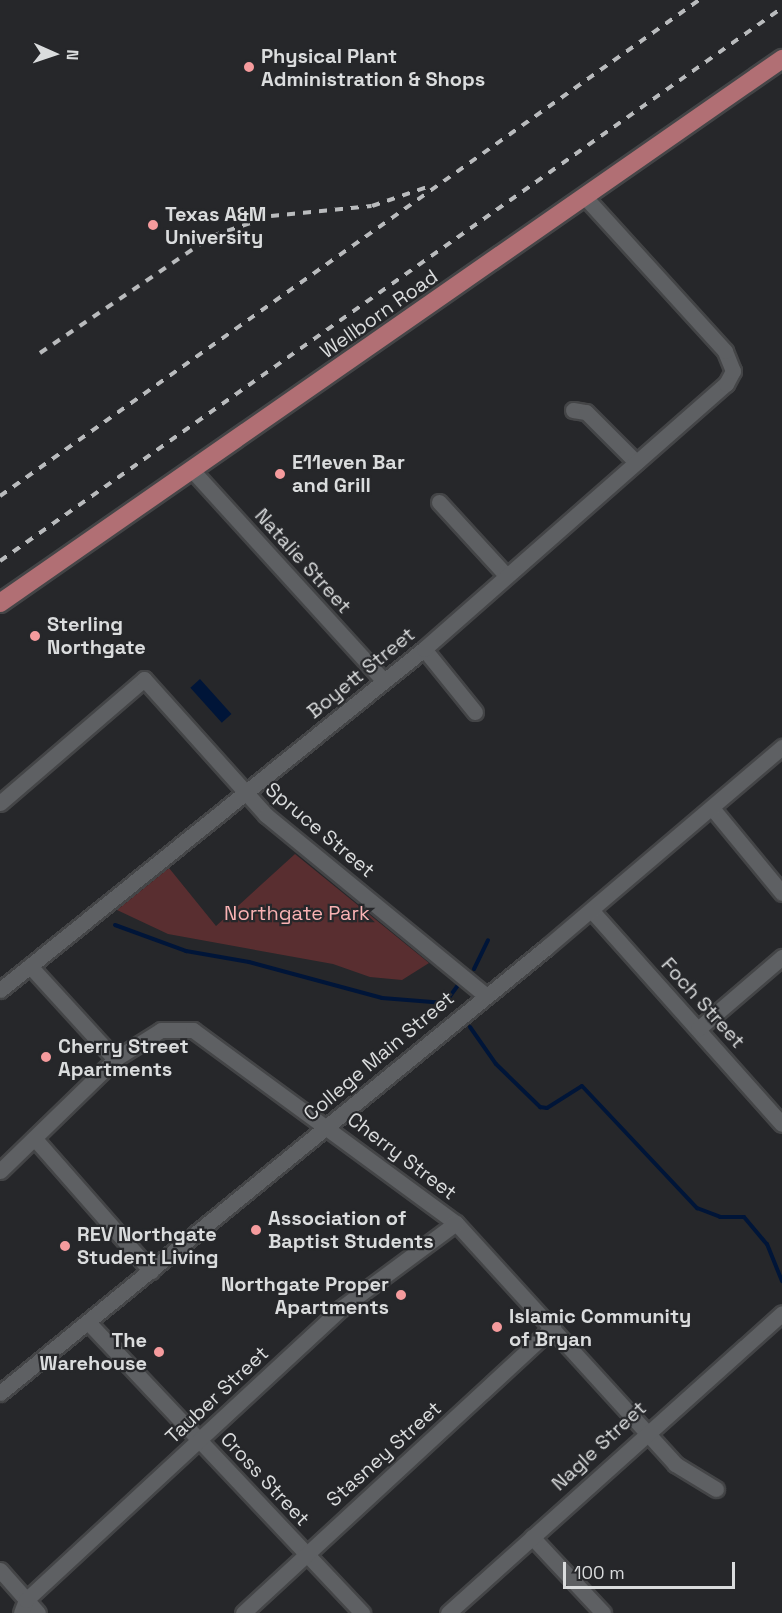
<!DOCTYPE html>
<style>
body{margin:0}
#map{position:relative;width:782px;height:1613px;overflow:hidden;background:#26272a;font-family:"Space Grotesk",sans-serif}
div>[style]{position:absolute}
.green>*{inset:0;background:#592e30}
.water>*{inset:0;background:#001538;transform-origin:0 0}
.stream>*{height:4px;margin:-2px;padding:0 2px;transform-origin:2px;border-radius:2px;background:#001538}
.roads{filter:drop-shadow(2px 0 #444547) drop-shadow(-2px 0 #444547) drop-shadow(0 2px #444547) drop-shadow(0 -2px #444547)}
.minor>*{height:15px;margin:-7.5px;padding:0 7.5px;transform-origin:7.5px;border-radius:7.5px;background:#5e6063}
.major>*{height:18px;margin:-9px;padding:0 9px;transform-origin:9px;border-radius:9px;background:#b16f74}
.rail>*{height:4px;margin-top:-2px;transform-origin:0;background:repeating-linear-gradient(90deg,#b9bbbd 0 8px,transparent 0 16px)}
.dots>*{width:16px;height:16px;translate:-50% -50%;box-sizing:border-box;border:3px solid #26272a;border-radius:50%}
span{translate:-50% -50%;white-space:nowrap;text-align:center;line-height:1.15;-webkit-text-stroke:4.5px #26272a;paint-order:stroke}
.poi-label{font-size:20px;color:#dadcdd;font-weight:700}
.left{translate:0 -50%;text-align:left}
.right{translate:-100% -50%;text-align:right}
.street-label{font-size:20px;color:#dadcdd}
.park-label{font-size:20px;color:#f9b2b3}
.north{position:absolute;left:24px;top:24px;width:60px;height:60px;-webkit-text-stroke:4px #26272a;paint-order:stroke;rotate:93deg;font-size:16px;font-weight:700;line-height:24px;text-align:center;color:#dadcdd}
.north::after{content:'';display:block;margin:auto;width:21px;height:27px;background:#dadcdd;clip-path:polygon(50% 0,100% 100%,50% 72%,0 100%)}
.scale{position:absolute;left:563px;top:1562px;width:172px;height:27px;box-sizing:border-box;border:3px solid #dadcdd;border-top:0;padding-left:8px;font-size:18px;line-height:21px;white-space:nowrap;color:#dadcdd;-webkit-text-stroke:4px #26272a;paint-order:stroke}
</style>
<div id="map">
<div class="green">
<i style="clip-path:polygon(295px 854px,429px 963px,402px 980px,370px 977px,333px 964px,168px 934px,117px 910px,169px 868px,216px 926px)"></i>
</div>
<div class="water">
<i style="left:200px;top:679px;width:47px;height:13px;rotate:48deg"></i>
</div>
<div class="stream">
<i style="left:115px;top:925px;width:76px;rotate:20.1deg"></i>
<i style="left:186px;top:951px;width:64px;rotate:9.9deg"></i>
<i style="left:249px;top:962px;width:138px;rotate:15.1deg"></i>
<i style="left:382px;top:998px;width:63px;rotate:4.5deg"></i>
<i style="left:445px;top:1003px;width:22px;rotate:-54deg"></i>
<i style="left:474px;top:969px;width:32px;rotate:-64deg"></i>
<i style="left:470px;top:1027px;width:45px;rotate:54.9deg"></i>
<i style="left:496px;top:1064px;width:62px;rotate:44.3deg"></i>
<i style="left:540px;top:1107px;width:7px;rotate:8deg"></i>
<i style="left:547px;top:1108px;width:41px;rotate:-32.2deg"></i>
<i style="left:582px;top:1086px;width:168px;rotate:46.7deg"></i>
<i style="left:697px;top:1208px;width:25px;rotate:21deg"></i>
<i style="left:720px;top:1217px;width:24px"></i>
<i style="left:744px;top:1217px;width:35px;rotate:50deg"></i>
<i style="left:767px;top:1244px;width:40px;rotate:68deg"></i>
</div>
<div class="roads">
<div class="minor">
<i style="left:573px;top:410px;width:13px;rotate:9deg"></i>
<i style="left:586px;top:412px;width:71px;rotate:45deg"></i>
<i style="left:192px;top:470px;width:284px;rotate:47.7deg"></i>
<i style="left:439px;top:502px;width:99px;rotate:47.5deg"></i>
<i style="left:424px;top:649px;width:81px;rotate:51deg"></i>
<i style="left:0;top:803px;width:190px;rotate:-40.7deg"></i>
<i style="left:144px;top:679px;width:183px;rotate:48.1deg"></i>
<i style="left:266px;top:815px;width:283px;rotate:39.4deg"></i>
<i style="left:712px;top:808px;width:110px;rotate:50.5deg"></i>
<i style="left:592px;top:911px;width:285px;rotate:48.3deg"></i>
<i style="left:30px;top:966px;width:126px;rotate:47.6deg"></i>
<i style="left:0;top:990px;width:544px;rotate:-38.81deg"></i>
<i style="left:424px;top:649px;width:402px;rotate:-41.3deg"></i>
<i style="left:726px;top:384px;width:15px;rotate:-62deg"></i>
<i style="left:733px;top:371px;width:22px;rotate:-112deg"></i>
<i style="left:725px;top:351px;width:207px;rotate:-132.3deg"></i>
<i style="left:698px;top:1029px;width:111px;rotate:-40.6deg"></i>
<i style="left:35px;top:1139px;width:176px;rotate:48.7deg"></i>
<i style="left:0;top:1171px;width:161px;rotate:-44.2deg"></i>
<i style="left:115px;top:1059px;width:54px;rotate:-32.2deg"></i>
<i style="left:161px;top:1030px;width:32px"></i>
<i style="left:193px;top:1030px;width:326px;rotate:36.3deg"></i>
<i style="left:456px;top:1223px;width:326px;rotate:47.7deg"></i>
<i style="left:675px;top:1464px;width:48px;rotate:31.4deg"></i>
<i style="left:88px;top:1322px;width:400px;rotate:46.7deg"></i>
<i style="left:0;top:1393px;width:706px;rotate:-39.19deg"></i>
<i style="left:547px;top:947px;width:309px;rotate:-40.4deg"></i>
<i style="left:532px;top:1537px;width:104px;rotate:46.9deg"></i>
<i style="left:0;top:1570px;width:57px;rotate:48.5deg"></i>
<i style="left:21px;top:1613px;width:14px;rotate:-69deg"></i>
<i style="left:26px;top:1600px;width:428px;rotate:-42.8deg"></i>
<i style="left:340px;top:1309px;width:144px;rotate:-36.6deg"></i>
<i style="left:243px;top:1613px;width:422px;rotate:-42.7deg"></i>
<i style="left:448px;top:1613px;width:449px;rotate:-41.9deg"></i>
</div>
<div class="major">
<i style="left:0;top:603px;width:953px;rotate:-34.82deg"></i>
</div>
</div>
<div class="rail">
<i style="left:40px;top:353px;width:208px;rotate:-34.2deg"></i>
<i style="left:212px;top:236px;width:62px;rotate:-18.7deg"></i>
<i style="left:271px;top:216px;width:101px;rotate:-5.7deg"></i>
<i style="left:372px;top:206px;width:58px;rotate:-19.1deg"></i>
<i style="left:0;top:496px;width:857px;rotate:-35.36deg"></i>
<i style="left:0;top:561px;width:958px;rotate:-35.27deg"></i>
</div>
<div class="dots">
<i style="left:249px;top:67px;background:#f59b9d"></i>
<i style="left:153px;top:225px;background:#f59b9d"></i>
<i style="left:280px;top:474px;background:#f59b9d"></i>
<i style="left:35px;top:636px;background:#f59b9d"></i>
<i style="left:46px;top:1057px;background:#f59b9d"></i>
<i style="left:256px;top:1230px;background:#f59b9d"></i>
<i style="left:65px;top:1246px;background:#f59b9d"></i>
<i style="left:401px;top:1295px;background:#f59b9d"></i>
<i style="left:497px;top:1327px;background:#f59b9d"></i>
<i style="left:159px;top:1352px;background:#f59b9d"></i>
</div>
<div class="poi-label">
<span class="left" style="left:261px;top:68px">Physical Plant<br>Administration &amp; Shops</span>
<span class="left" style="left:165px;top:226px">Texas A&amp;M<br>University</span>
<span class="left" style="left:292px;top:474px">E11even Bar<br>and Grill</span>
<span class="left" style="left:47px;top:636px">Sterling<br>Northgate</span>
<span class="left" style="left:58px;top:1058px">Cherry Street<br>Apartments</span>
<span class="left" style="left:268px;top:1230px">Association of<br>Baptist Students</span>
<span class="left" style="left:77px;top:1246px">REV Northgate<br>Student Living</span>
<span class="right" style="left:389px;top:1296px">Northgate Proper<br>Apartments</span>
<span class="left" style="left:509px;top:1328px">Islamic Community<br>of Bryan</span>
<span class="right" style="left:147px;top:1352px">The<br>Warehouse</span>
</div>
<div class="street-label">
<span style="left:379px;top:314px;rotate:-35deg">Wellborn Road</span>
<span style="left:303px;top:561px;rotate:48deg">Natalie Street</span>
<span style="left:361px;top:673px;rotate:-39deg">Boyett Street</span>
<span style="left:320px;top:830px;rotate:40deg">Spruce Street</span>
<span style="left:703px;top:1003px;rotate:48deg">Foch Street</span>
<span style="left:379px;top:1056px;rotate:-40deg">College Main Street</span>
<span style="left:402px;top:1156px;rotate:37deg">Cherry Street</span>
<span style="left:217px;top:1395px;rotate:-43deg">Tauber Street</span>
<span style="left:599px;top:1446px;rotate:-43deg">Nagle Street</span>
<span style="left:384px;top:1454px;rotate:-42deg">Stasney Street</span>
<span style="left:265px;top:1479px;rotate:47deg">Cross Street</span>
</div>
<div class="park-label">
<span style="left:297px;top:913px">Northgate Park</span>
</div>
<div class="north">N</div>
<div class="scale">100 m</div>
</div>
